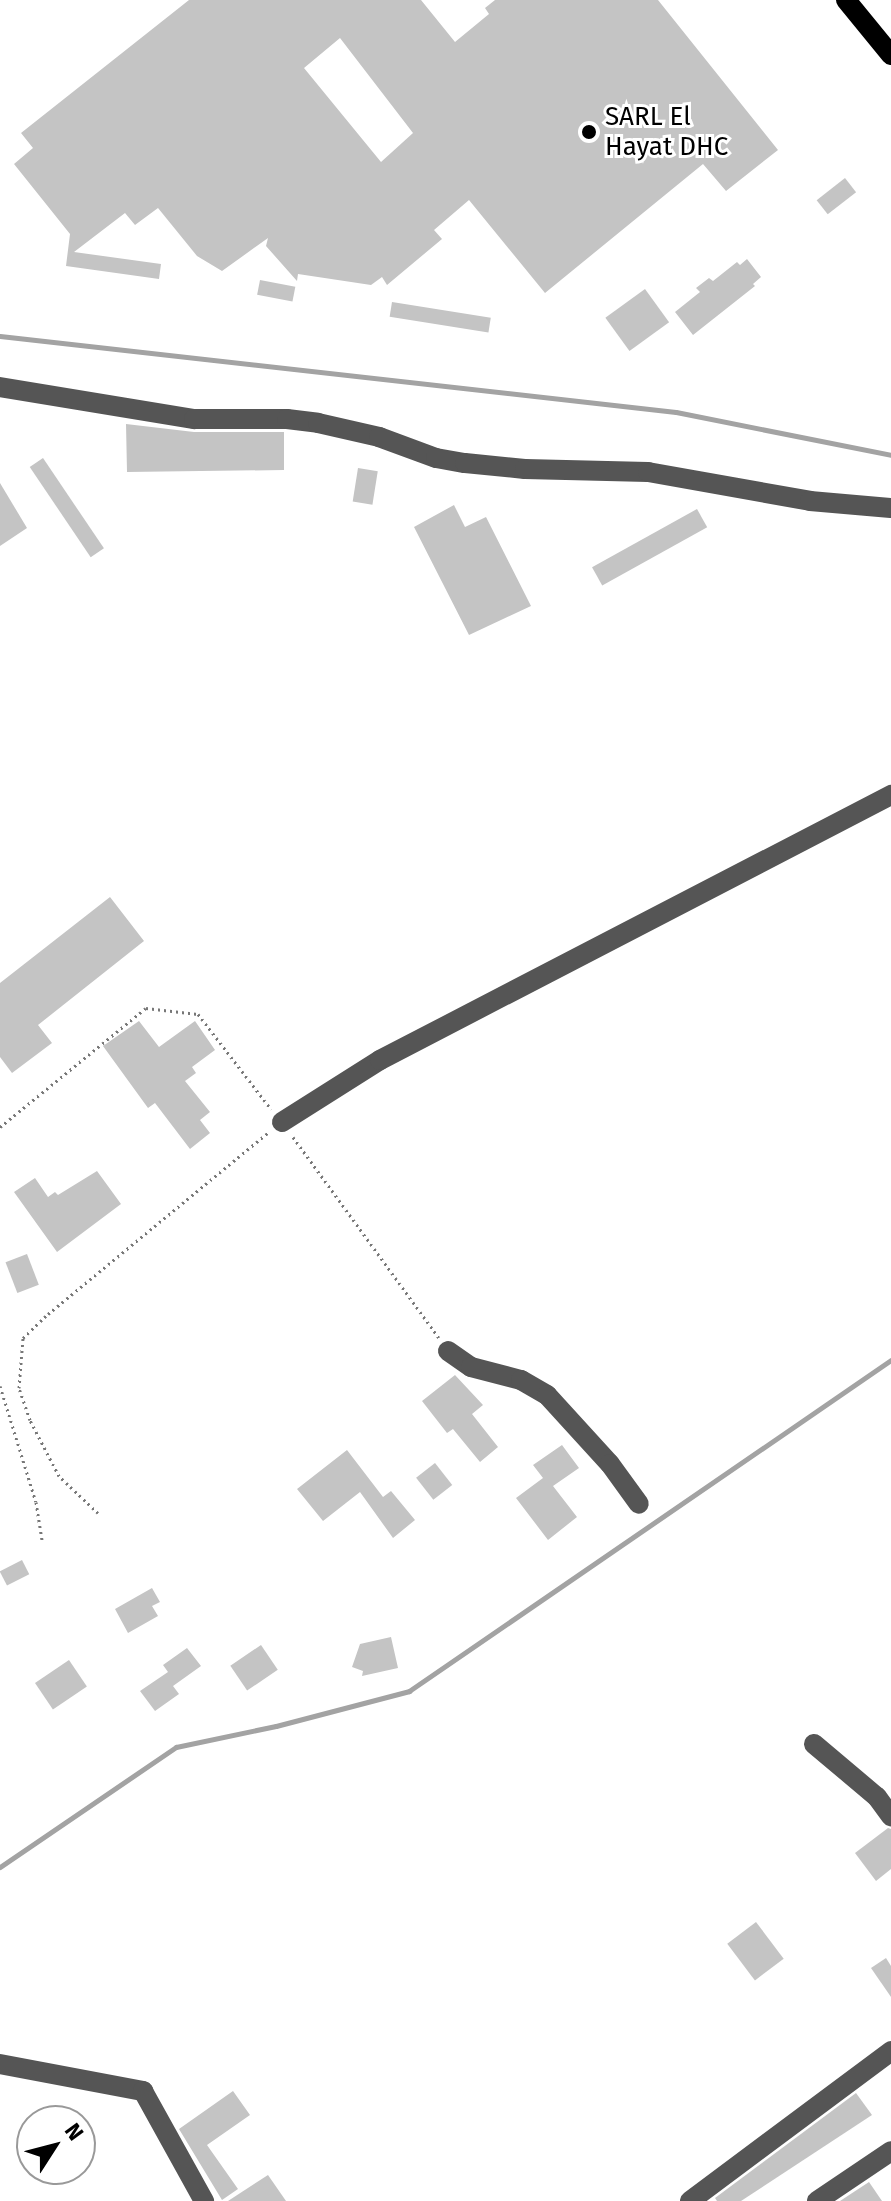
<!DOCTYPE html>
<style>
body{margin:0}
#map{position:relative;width:891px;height:2201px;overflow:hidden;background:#fff;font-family:"Fira Sans",sans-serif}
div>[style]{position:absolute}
.stream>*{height:5px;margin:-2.5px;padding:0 2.5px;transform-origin:2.5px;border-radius:2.5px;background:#a3a3a3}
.building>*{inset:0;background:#c4c4c4;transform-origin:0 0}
.path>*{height:3px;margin-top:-1.5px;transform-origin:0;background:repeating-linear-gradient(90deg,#777 0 2px,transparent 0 6px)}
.minor>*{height:20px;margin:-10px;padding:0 10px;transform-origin:10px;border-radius:10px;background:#555}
.major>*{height:20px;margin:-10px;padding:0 10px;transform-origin:10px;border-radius:10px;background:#000}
.dots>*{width:22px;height:22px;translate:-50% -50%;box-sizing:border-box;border:4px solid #fff;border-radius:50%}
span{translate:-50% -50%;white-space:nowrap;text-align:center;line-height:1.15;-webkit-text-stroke:6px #fff;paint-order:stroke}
.poi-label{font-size:26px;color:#000}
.left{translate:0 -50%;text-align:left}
.north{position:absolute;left:16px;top:2105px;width:80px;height:80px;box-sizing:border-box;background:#fff;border:2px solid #999;border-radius:50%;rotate:54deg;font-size:22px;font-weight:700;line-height:32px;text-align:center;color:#000}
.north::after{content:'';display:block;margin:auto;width:28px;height:36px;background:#000;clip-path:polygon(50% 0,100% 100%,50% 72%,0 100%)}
</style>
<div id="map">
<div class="stream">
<i style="left:0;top:336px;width:680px;rotate:6.41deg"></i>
<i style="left:676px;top:412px;width:219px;rotate:11.3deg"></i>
<i style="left:0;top:1867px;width:213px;rotate:-34.3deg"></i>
<i style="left:176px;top:1747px;width:102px;rotate:-11.9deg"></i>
<i style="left:276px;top:1726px;width:138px;rotate:-14.7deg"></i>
<i style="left:409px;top:1691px;width:585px;rotate:-34.48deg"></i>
</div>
<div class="building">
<i style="clip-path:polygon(evenodd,189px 0,421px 0,455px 42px,489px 14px,485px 8px,495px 0,658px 0,778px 150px,726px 191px,703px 164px,545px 293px,469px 200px,434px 230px,442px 239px,387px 285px,382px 277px,371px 285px,298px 274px,297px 281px,266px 246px,268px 238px,222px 271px,197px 256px,158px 208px,135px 225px,125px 213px,74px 252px,161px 264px,159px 279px,66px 266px,70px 234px,14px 164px,33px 148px,21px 133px,189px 0,340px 38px,413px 133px,381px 162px,304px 68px,340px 38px)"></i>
<i style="left:845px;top:178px;width:18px;height:36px;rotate:52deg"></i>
<i style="clip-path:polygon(747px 259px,761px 277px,753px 284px,755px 286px,693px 335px,675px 312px,700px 292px,696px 288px,709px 278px,713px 281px,737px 262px,740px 265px)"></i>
<i style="left:260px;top:280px;width:36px;height:15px;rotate:11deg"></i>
<i style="left:645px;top:289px;width:41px;height:49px;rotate:54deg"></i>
<i style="left:392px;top:302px;width:100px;height:15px;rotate:9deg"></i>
<i style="clip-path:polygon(126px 424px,194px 432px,284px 432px,284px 470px,127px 472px)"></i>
<i style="left:43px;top:458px;width:109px;height:16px;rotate:56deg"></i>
<i style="left:358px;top:468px;width:20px;height:34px;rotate:9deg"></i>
<i style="clip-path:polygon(0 483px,27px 528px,0 546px)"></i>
<i style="clip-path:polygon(454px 505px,465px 527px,486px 517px,531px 606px,469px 635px,414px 527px)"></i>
<i style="left:697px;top:509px;width:21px;height:120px;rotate:61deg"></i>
<i style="clip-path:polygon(110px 897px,144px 941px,38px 1025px,52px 1043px,12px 1073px,0 1057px,0 983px)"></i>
<i style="clip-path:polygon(139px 1021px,159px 1047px,195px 1021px,215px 1050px,192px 1067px,196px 1073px,185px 1081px,210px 1112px,200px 1120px,210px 1133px,190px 1149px,155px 1103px,148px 1108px,103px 1046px)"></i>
<i style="clip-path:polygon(97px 1171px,121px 1204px,57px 1252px,14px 1192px,35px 1178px,48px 1197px,55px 1192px,58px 1195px)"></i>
<i style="left:27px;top:1254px;width:33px;height:23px;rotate:69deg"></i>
<i style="clip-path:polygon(455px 1375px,483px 1405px,472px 1414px,498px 1447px,480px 1462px,453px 1429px,447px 1433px,422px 1401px)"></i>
<i style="clip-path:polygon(562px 1445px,579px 1468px,553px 1486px,577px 1517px,548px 1540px,516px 1498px,543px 1478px,533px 1465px)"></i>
<i style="clip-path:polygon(347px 1450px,383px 1497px,391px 1491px,415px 1520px,393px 1538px,360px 1492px,323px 1521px,297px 1489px)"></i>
<i style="left:435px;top:1463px;width:28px;height:24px;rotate:52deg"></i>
<i style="left:22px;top:1560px;width:16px;height:25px;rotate:63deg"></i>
<i style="clip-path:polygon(152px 1588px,160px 1602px,152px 1606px,158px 1616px,128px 1633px,115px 1609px)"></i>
<i style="clip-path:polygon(391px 1637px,398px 1668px,362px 1676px,363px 1671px,352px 1667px,360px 1644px)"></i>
<i style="left:261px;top:1645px;width:30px;height:37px;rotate:56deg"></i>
<i style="clip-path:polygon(187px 1648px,201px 1666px,173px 1686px,179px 1694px,155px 1711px,140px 1691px,168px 1672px,163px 1665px)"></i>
<i style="left:69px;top:1660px;width:32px;height:41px;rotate:56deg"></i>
<i style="clip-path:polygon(888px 1828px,891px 1829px,891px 1869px,876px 1881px,855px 1853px)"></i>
<i style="left:756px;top:1922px;width:46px;height:36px;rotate:53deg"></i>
<i style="clip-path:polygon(886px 1958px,891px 1966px,891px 1997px,871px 1968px)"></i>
<i style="clip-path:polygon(233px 2091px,250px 2115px,207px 2145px,238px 2189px,222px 2200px,179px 2129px)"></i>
<i style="clip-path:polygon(856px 2093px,872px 2115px,741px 2201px,717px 2201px,715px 2198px)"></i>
<i style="clip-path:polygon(268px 2175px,286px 2201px,228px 2201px)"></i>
<i style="clip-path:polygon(869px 2182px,882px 2201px,840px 2201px)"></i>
</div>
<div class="path">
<i style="left:0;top:1127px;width:188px;rotate:-39.2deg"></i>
<i style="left:146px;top:1008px;width:52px;rotate:6.6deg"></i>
<i style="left:198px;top:1014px;width:120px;rotate:52.5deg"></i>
<i style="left:293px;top:1137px;width:248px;rotate:54deg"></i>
<i style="left:0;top:1386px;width:121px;rotate:72.8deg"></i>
<i style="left:36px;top:1502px;width:39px;rotate:81deg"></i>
<i style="left:98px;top:1513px;width:54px;rotate:-136.5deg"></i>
<i style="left:59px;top:1476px;width:63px;rotate:-117.4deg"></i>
<i style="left:30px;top:1420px;width:34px;rotate:-109deg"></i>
<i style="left:19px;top:1388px;width:50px;rotate:-85.4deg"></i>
<i style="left:23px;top:1338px;width:35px;rotate:-44deg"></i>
<i style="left:48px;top:1314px;width:286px;rotate:-39.5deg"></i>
</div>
<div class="minor">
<i style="left:0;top:387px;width:197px;rotate:9.4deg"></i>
<i style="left:194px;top:419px;width:93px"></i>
<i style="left:287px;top:419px;width:31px;rotate:7deg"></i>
<i style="left:318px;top:423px;width:63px;rotate:12.9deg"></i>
<i style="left:379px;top:437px;width:61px;rotate:20.2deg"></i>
<i style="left:436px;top:458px;width:29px;rotate:10deg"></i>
<i style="left:465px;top:463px;width:60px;rotate:5.7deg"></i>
<i style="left:525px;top:469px;width:123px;rotate:1.4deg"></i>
<i style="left:648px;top:472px;width:165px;rotate:10.1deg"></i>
<i style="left:810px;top:501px;width:81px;rotate:4.9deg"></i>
<i style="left:282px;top:1122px;width:116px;rotate:-32.3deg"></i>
<i style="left:380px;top:1060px;width:576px;rotate:-27.41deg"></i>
<i style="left:448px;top:1351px;width:28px;rotate:35deg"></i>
<i style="left:471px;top:1367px;width:52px;rotate:14.6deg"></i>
<i style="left:521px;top:1380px;width:30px;rotate:30deg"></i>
<i style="left:547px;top:1395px;width:93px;rotate:47.6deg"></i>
<i style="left:610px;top:1464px;width:49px;rotate:54.1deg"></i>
<i style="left:814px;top:1744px;width:82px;rotate:40.1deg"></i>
<i style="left:877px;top:1797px;width:24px;rotate:54deg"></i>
<i style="left:0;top:2064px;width:146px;rotate:10.7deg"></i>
<i style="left:143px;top:2091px;width:126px;rotate:61deg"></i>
<i style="left:690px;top:2201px;width:251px;rotate:-36.7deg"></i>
<i style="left:817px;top:2201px;width:89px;rotate:-34deg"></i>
</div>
<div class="major">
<i style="left:846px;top:0;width:71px;rotate:50.7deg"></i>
</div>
<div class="dots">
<i style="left:589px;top:132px;background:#000"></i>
</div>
<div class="poi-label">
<span class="left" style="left:605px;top:132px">SARL El<br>Hayat DHC</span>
</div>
<div class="north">N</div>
</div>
